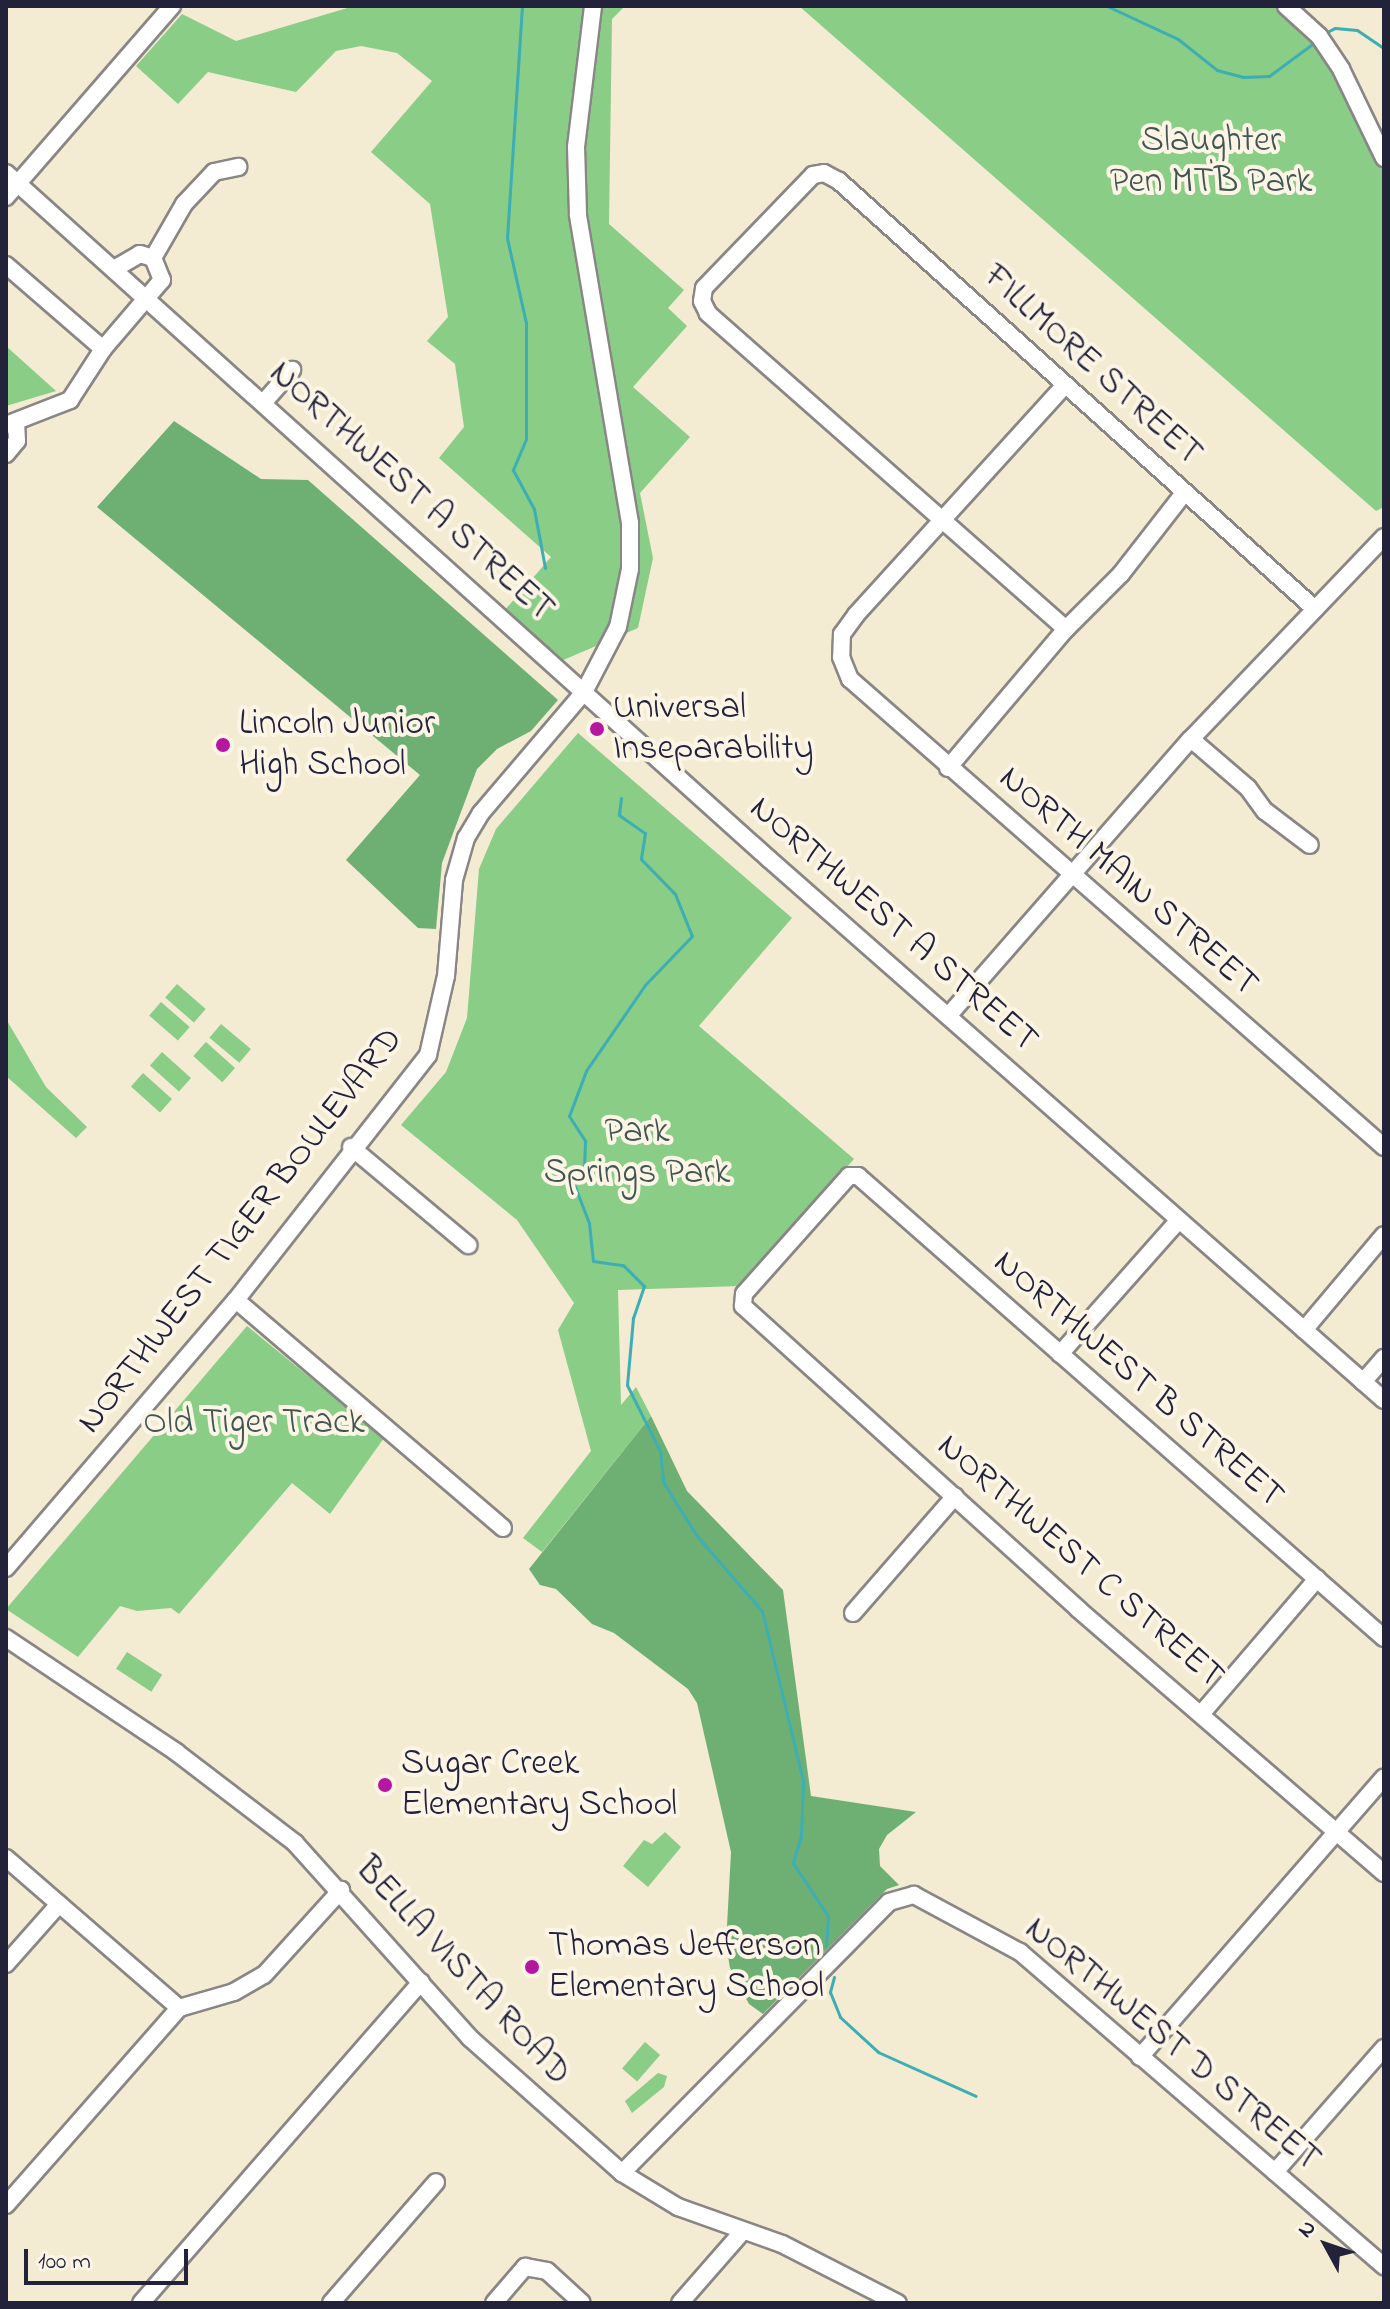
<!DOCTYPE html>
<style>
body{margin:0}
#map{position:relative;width:1390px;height:2309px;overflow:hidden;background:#f3ebd2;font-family:"Indie Flower",sans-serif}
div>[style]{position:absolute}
.green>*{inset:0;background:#89cd87;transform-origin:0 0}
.forest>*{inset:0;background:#6eb074}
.stream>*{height:3px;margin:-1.5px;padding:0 1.5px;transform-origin:1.5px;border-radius:1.5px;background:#3caeb4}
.roads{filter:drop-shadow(2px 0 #8a8686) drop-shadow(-2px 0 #8a8686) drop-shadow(0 2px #8a8686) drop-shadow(0 -2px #8a8686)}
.minor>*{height:16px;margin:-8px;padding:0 8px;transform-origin:8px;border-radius:8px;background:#fff}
.dots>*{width:22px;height:22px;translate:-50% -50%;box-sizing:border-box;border:4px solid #fcf5e5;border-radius:50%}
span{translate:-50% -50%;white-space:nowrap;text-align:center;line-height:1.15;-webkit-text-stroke:8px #fcf5e5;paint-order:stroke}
.park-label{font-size:36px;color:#415552}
.street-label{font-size:36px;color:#22223b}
.poi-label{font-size:36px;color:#22223b}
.left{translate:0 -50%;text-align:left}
.frame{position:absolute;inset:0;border:8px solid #22223b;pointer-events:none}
.north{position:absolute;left:1286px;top:2205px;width:80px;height:80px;-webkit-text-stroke:6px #fcf5e5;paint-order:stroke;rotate:310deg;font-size:22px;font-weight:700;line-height:32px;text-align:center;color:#22223b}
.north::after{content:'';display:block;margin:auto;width:28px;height:36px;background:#22223b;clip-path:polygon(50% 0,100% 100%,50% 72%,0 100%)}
.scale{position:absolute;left:24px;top:2249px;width:164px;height:36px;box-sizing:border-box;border:4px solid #22223b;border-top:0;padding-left:10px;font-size:24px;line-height:28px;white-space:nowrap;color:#22223b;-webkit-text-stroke:6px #fcf5e5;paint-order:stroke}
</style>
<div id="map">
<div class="green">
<i style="clip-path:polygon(354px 6px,625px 6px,612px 19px,609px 224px,684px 290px,668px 308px,687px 326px,633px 387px,690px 437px,640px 493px,653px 558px,638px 628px,561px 661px,504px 611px,551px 557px,439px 458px,464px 427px,455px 364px,427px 341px,448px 317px,430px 204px,371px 152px,432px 81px,397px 53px,361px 46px,336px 51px,296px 92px,208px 72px,178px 104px,136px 66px,182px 14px,236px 41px)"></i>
<i style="clip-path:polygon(799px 6px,1279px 6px,1333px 60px,1384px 154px,1384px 507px,1376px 511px)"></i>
<i style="clip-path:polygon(6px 346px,56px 391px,6px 406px)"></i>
<i style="clip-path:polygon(578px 733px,792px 918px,699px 1026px,854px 1159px,741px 1286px,618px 1290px,621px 1405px,636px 1387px,651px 1416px,542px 1552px,523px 1538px,591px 1451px,558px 1330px,574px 1303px,517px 1220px,401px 1125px,446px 1072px,467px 1018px,479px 869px,496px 829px)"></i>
<i style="left:177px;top:984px;width:38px;height:18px;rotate:41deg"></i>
<i style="left:161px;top:1002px;width:38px;height:18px;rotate:41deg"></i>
<i style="clip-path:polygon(6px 1019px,46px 1087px,87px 1127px,76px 1138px,6px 1076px)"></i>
<i style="left:221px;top:1024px;width:39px;height:18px;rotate:40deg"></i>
<i style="left:206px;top:1042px;width:39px;height:19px;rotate:42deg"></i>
<i style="left:162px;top:1052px;width:39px;height:18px;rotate:42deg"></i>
<i style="left:143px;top:1073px;width:39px;height:18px;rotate:42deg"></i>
<i style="clip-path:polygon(247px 1326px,384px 1438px,330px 1514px,292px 1483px,179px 1614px,171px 1608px,137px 1611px,120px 1606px,78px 1657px,6px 1609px)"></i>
<i style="left:127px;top:1652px;width:42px;height:20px;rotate:33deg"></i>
<i style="clip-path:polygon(665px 1832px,681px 1847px,648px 1887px,623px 1866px,644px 1840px,652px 1844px)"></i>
<i style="left:645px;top:2042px;width:20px;height:35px;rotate:41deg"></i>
<i style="clip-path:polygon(658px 2073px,667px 2076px,664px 2087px,632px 2113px,625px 2101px)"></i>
</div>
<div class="forest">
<i style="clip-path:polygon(174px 421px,261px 479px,308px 480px,558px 700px,531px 731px,497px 749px,477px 769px,442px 863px,436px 929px,418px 928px,346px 860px,420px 775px,97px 507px)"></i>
<i style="clip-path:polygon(651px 1416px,687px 1491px,783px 1590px,811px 1796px,916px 1812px,887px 1835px,879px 1849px,880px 1866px,899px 1885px,887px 1889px,763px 2014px,749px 2004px,730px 1968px,726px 1944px,731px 1852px,697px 1703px,688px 1689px,614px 1633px,592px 1624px,556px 1589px,540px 1585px,529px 1569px)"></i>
</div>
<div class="stream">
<i style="left:522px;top:6px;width:232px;rotate:93.7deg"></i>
<i style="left:507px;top:238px;width:87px;rotate:77.4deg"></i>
<i style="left:526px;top:323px;width:116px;rotate:90deg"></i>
<i style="left:526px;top:439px;width:34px;rotate:113deg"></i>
<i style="left:513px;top:470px;width:44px;rotate:61.7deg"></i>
<i style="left:534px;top:509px;width:60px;rotate:79.4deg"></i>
<i style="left:1107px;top:6px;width:78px;rotate:24.9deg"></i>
<i style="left:1178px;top:39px;width:50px;rotate:38.5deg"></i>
<i style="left:1217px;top:70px;width:27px;rotate:15deg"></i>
<i style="left:1243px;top:77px;width:26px;rotate:-2deg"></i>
<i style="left:1269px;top:76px;width:57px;rotate:-36.5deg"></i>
<i style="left:1323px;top:34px;width:13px;rotate:-27deg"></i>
<i style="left:1335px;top:28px;width:22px;rotate:5deg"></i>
<i style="left:1357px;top:30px;width:32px;rotate:34deg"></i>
<i style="left:621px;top:798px;width:17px;rotate:97deg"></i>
<i style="left:619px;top:815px;width:32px;rotate:35deg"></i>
<i style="left:645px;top:833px;width:26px;rotate:99deg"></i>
<i style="left:641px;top:859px;width:49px;rotate:45.8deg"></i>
<i style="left:675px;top:894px;width:45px;rotate:68deg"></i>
<i style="left:692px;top:936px;width:68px;rotate:133.8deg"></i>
<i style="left:645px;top:985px;width:104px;rotate:124.5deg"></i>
<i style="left:586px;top:1071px;width:48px;rotate:110.7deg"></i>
<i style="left:569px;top:1116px;width:30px;rotate:57deg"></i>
<i style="left:585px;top:1141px;width:30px;rotate:92deg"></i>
<i style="left:584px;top:1171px;width:16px;rotate:128deg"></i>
<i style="left:574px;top:1184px;width:42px;rotate:69deg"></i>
<i style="left:589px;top:1223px;width:38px;rotate:84deg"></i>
<i style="left:593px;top:1261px;width:30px;rotate:8deg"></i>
<i style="left:623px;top:1265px;width:30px;rotate:45deg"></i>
<i style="left:644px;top:1286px;width:34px;rotate:109deg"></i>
<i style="left:633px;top:1318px;width:67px;rotate:95.1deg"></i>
<i style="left:627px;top:1385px;width:74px;rotate:63.4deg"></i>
<i style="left:660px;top:1451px;width:31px;rotate:84deg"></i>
<i style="left:663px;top:1482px;width:64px;rotate:57.8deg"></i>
<i style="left:697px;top:1536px;width:99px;rotate:49.1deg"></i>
<i style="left:762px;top:1611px;width:175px;rotate:76.4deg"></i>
<i style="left:803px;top:1781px;width:55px;rotate:92.1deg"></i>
<i style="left:801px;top:1836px;width:28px;rotate:107deg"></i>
<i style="left:793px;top:1863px;width:64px;rotate:56.6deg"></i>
<i style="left:828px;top:1916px;width:30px;rotate:94deg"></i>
<i style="left:834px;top:1977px;width:16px;rotate:105deg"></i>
<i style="left:830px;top:1992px;width:27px;rotate:68deg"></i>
<i style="left:840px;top:2017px;width:52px;rotate:42.6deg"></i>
<i style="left:878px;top:2052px;width:107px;rotate:24.2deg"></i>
</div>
<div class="roads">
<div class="minor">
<i style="left:1286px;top:6px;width:45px;rotate:42.3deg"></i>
<i style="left:1319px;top:36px;width:40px;rotate:56deg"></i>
<i style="left:1341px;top:69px;width:99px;rotate:64.2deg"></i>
<i style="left:6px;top:173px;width:1026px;rotate:41.96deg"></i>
<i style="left:769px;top:859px;width:819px;rotate:41.34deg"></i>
<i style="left:6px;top:197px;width:253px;rotate:-49deg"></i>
<i style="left:153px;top:258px;width:62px;rotate:-60.1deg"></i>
<i style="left:184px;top:204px;width:44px;rotate:-46.8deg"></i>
<i style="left:214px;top:172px;width:25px;rotate:-12deg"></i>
<i style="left:6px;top:265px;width:128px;rotate:40.9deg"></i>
<i style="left:1065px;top:385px;width:311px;rotate:132.3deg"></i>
<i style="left:856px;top:615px;width:24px;rotate:126deg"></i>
<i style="left:842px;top:634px;width:23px;rotate:92deg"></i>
<i style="left:841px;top:657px;width:24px;rotate:68deg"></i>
<i style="left:850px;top:679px;width:710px;rotate:41.23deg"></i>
<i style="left:264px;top:402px;width:43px;rotate:-48.8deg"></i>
<i style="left:6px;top:425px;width:69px;rotate:-21.3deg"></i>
<i style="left:70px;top:400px;width:61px;rotate:-57.1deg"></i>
<i style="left:103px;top:349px;width:91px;rotate:-49.5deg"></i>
<i style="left:162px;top:280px;width:24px;rotate:-112deg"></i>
<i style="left:153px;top:258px;width:14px;rotate:-163deg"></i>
<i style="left:140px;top:254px;width:30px;rotate:150deg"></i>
<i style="left:6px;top:454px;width:17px;rotate:-50deg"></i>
<i style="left:17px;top:441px;width:19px;rotate:-93deg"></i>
<i style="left:1066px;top:629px;width:478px;rotate:-138.6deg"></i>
<i style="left:708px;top:313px;width:13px;rotate:-117deg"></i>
<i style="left:702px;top:301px;width:13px;rotate:-81deg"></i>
<i style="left:704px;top:288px;width:157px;rotate:-46deg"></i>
<i style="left:813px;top:175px;width:11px;rotate:-10deg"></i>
<i style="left:824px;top:173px;width:17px;rotate:28deg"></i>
<i style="left:839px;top:181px;width:640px;rotate:41.96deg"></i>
<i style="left:1191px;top:739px;width:75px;rotate:40.7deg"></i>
<i style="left:1248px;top:788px;width:29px;rotate:54deg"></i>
<i style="left:1265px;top:811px;width:56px;rotate:37.1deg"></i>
<i style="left:948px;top:768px;width:182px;rotate:-49.7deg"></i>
<i style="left:1066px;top:629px;width:78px;rotate:-45deg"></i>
<i style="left:1121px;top:574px;width:103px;rotate:-52.1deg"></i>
<i style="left:949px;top:1015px;width:367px;rotate:-48.8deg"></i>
<i style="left:1191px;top:739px;width:279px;rotate:-46.3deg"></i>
<i style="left:351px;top:1147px;width:153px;rotate:39.9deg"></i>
<i style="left:236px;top:1300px;width:351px;rotate:40.5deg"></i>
<i style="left:1304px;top:1330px;width:124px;rotate:-49.9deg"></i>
<i style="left:1060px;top:1354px;width:179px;rotate:-48.4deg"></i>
<i style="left:1363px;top:1382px;width:32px;rotate:-49deg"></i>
<i style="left:6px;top:1568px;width:353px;rotate:-49.4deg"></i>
<i style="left:236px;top:1300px;width:311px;rotate:-51.9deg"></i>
<i style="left:428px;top:1055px;width:81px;rotate:-77.2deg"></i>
<i style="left:446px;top:976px;width:96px;rotate:-85.2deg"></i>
<i style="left:454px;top:880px;width:44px;rotate:-74.1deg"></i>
<i style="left:466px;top:838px;width:29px;rotate:-59deg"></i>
<i style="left:481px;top:813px;width:159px;rotate:-49.6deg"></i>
<i style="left:584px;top:692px;width:73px;rotate:-62.4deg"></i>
<i style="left:618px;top:627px;width:59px;rotate:-78.3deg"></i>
<i style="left:630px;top:569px;width:46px;rotate:-90deg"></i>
<i style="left:630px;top:523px;width:313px;rotate:-99.6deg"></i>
<i style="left:578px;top:214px;width:67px;rotate:-91.7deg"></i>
<i style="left:576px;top:147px;width:142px;rotate:-83.1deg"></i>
<i style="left:853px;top:1613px;width:155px;rotate:-48.9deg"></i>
<i style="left:6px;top:1638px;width:205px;rotate:33.8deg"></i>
<i style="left:176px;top:1752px;width:150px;rotate:37.4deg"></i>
<i style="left:295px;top:1843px;width:262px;rotate:48.1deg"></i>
<i style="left:470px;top:2038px;width:203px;rotate:41.6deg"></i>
<i style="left:622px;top:2173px;width:66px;rotate:31.3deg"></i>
<i style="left:678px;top:2207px;width:110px;rotate:19.6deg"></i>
<i style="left:782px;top:2244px;width:130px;rotate:27deg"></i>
<i style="left:1384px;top:1638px;width:700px;rotate:-138.71deg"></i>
<i style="left:858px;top:1176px;width:9px;rotate:180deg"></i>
<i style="left:849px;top:1176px;width:158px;rotate:131.7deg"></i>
<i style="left:744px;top:1294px;width:12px;rotate:95deg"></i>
<i style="left:743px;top:1306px;width:452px;rotate:42.1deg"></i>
<i style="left:1078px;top:1609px;width:404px;rotate:40.8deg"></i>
<i style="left:1202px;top:1713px;width:177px;rotate:-49.4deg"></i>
<i style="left:6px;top:1858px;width:229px;rotate:40.9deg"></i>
<i style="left:6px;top:1964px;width:80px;rotate:-48.5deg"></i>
<i style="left:1140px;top:2057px;width:371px;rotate:-48.9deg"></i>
<i style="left:1275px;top:2172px;width:165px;rotate:-48.7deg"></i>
<i style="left:622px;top:2173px;width:380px;rotate:-45.4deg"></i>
<i style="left:889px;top:1902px;width:26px;rotate:-16deg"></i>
<i style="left:914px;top:1895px;width:120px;rotate:28.3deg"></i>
<i style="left:1020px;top:1952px;width:481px;rotate:40.8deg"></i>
<i style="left:6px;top:2205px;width:262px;rotate:-48.7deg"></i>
<i style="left:179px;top:2008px;width:57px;rotate:-16.2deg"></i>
<i style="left:234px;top:1992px;width:34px;rotate:-30deg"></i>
<i style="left:264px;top:1975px;width:115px;rotate:-47.8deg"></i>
<i style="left:141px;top:2303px;width:426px;rotate:-48.9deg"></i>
<i style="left:331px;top:2303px;width:160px;rotate:-49deg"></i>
<i style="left:494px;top:2303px;width:48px;rotate:-49.3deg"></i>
<i style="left:525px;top:2267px;width:22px;rotate:10deg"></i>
<i style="left:547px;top:2271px;width:47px;rotate:42.4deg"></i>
<i style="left:680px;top:2303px;width:96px;rotate:-48.8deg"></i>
</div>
</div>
<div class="dots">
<i style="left:597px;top:729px;background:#b5179e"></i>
<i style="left:223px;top:745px;background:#b5179e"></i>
<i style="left:385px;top:1785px;background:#b5179e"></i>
<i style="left:532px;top:1967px;background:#b5179e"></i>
</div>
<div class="park-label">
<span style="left:1211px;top:162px">Slaughter<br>Pen MTB Park</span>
<span style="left:637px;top:1153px">Park<br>Springs Park</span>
<span style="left:254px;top:1424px">Old Tiger Track</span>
</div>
<div class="street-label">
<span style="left:1092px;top:366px;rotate:42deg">FILLMORE STREET</span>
<span style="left:411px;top:492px;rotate:42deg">NORTHWEST A STREET</span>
<span style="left:1128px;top:882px;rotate:41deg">NORTH MAIN STREET</span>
<span style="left:893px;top:925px;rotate:41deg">NORTHWEST A STREET</span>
<span style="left:241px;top:1231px;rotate:-52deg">NORTHWEST TIGER BOULEVARD</span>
<span style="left:1138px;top:1380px;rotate:41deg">NORTHWEST B STREET</span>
<span style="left:1080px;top:1562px;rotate:41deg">NORTHWEST C STREET</span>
<span style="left:462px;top:1972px;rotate:47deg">BELLA VISTA ROAD</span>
<span style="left:1172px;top:2045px;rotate:40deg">NORTHWEST D STREET</span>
</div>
<div class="poi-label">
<span class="left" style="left:613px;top:729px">Universal<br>Inseparability</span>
<span class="left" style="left:239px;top:745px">Lincoln Junior<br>High School</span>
<span class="left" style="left:401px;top:1785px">Sugar Creek<br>Elementary School</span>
<span class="left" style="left:548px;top:1967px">Thomas Jefferson<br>Elementary School</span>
</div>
<div class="frame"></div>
<div class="north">N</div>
<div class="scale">100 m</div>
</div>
